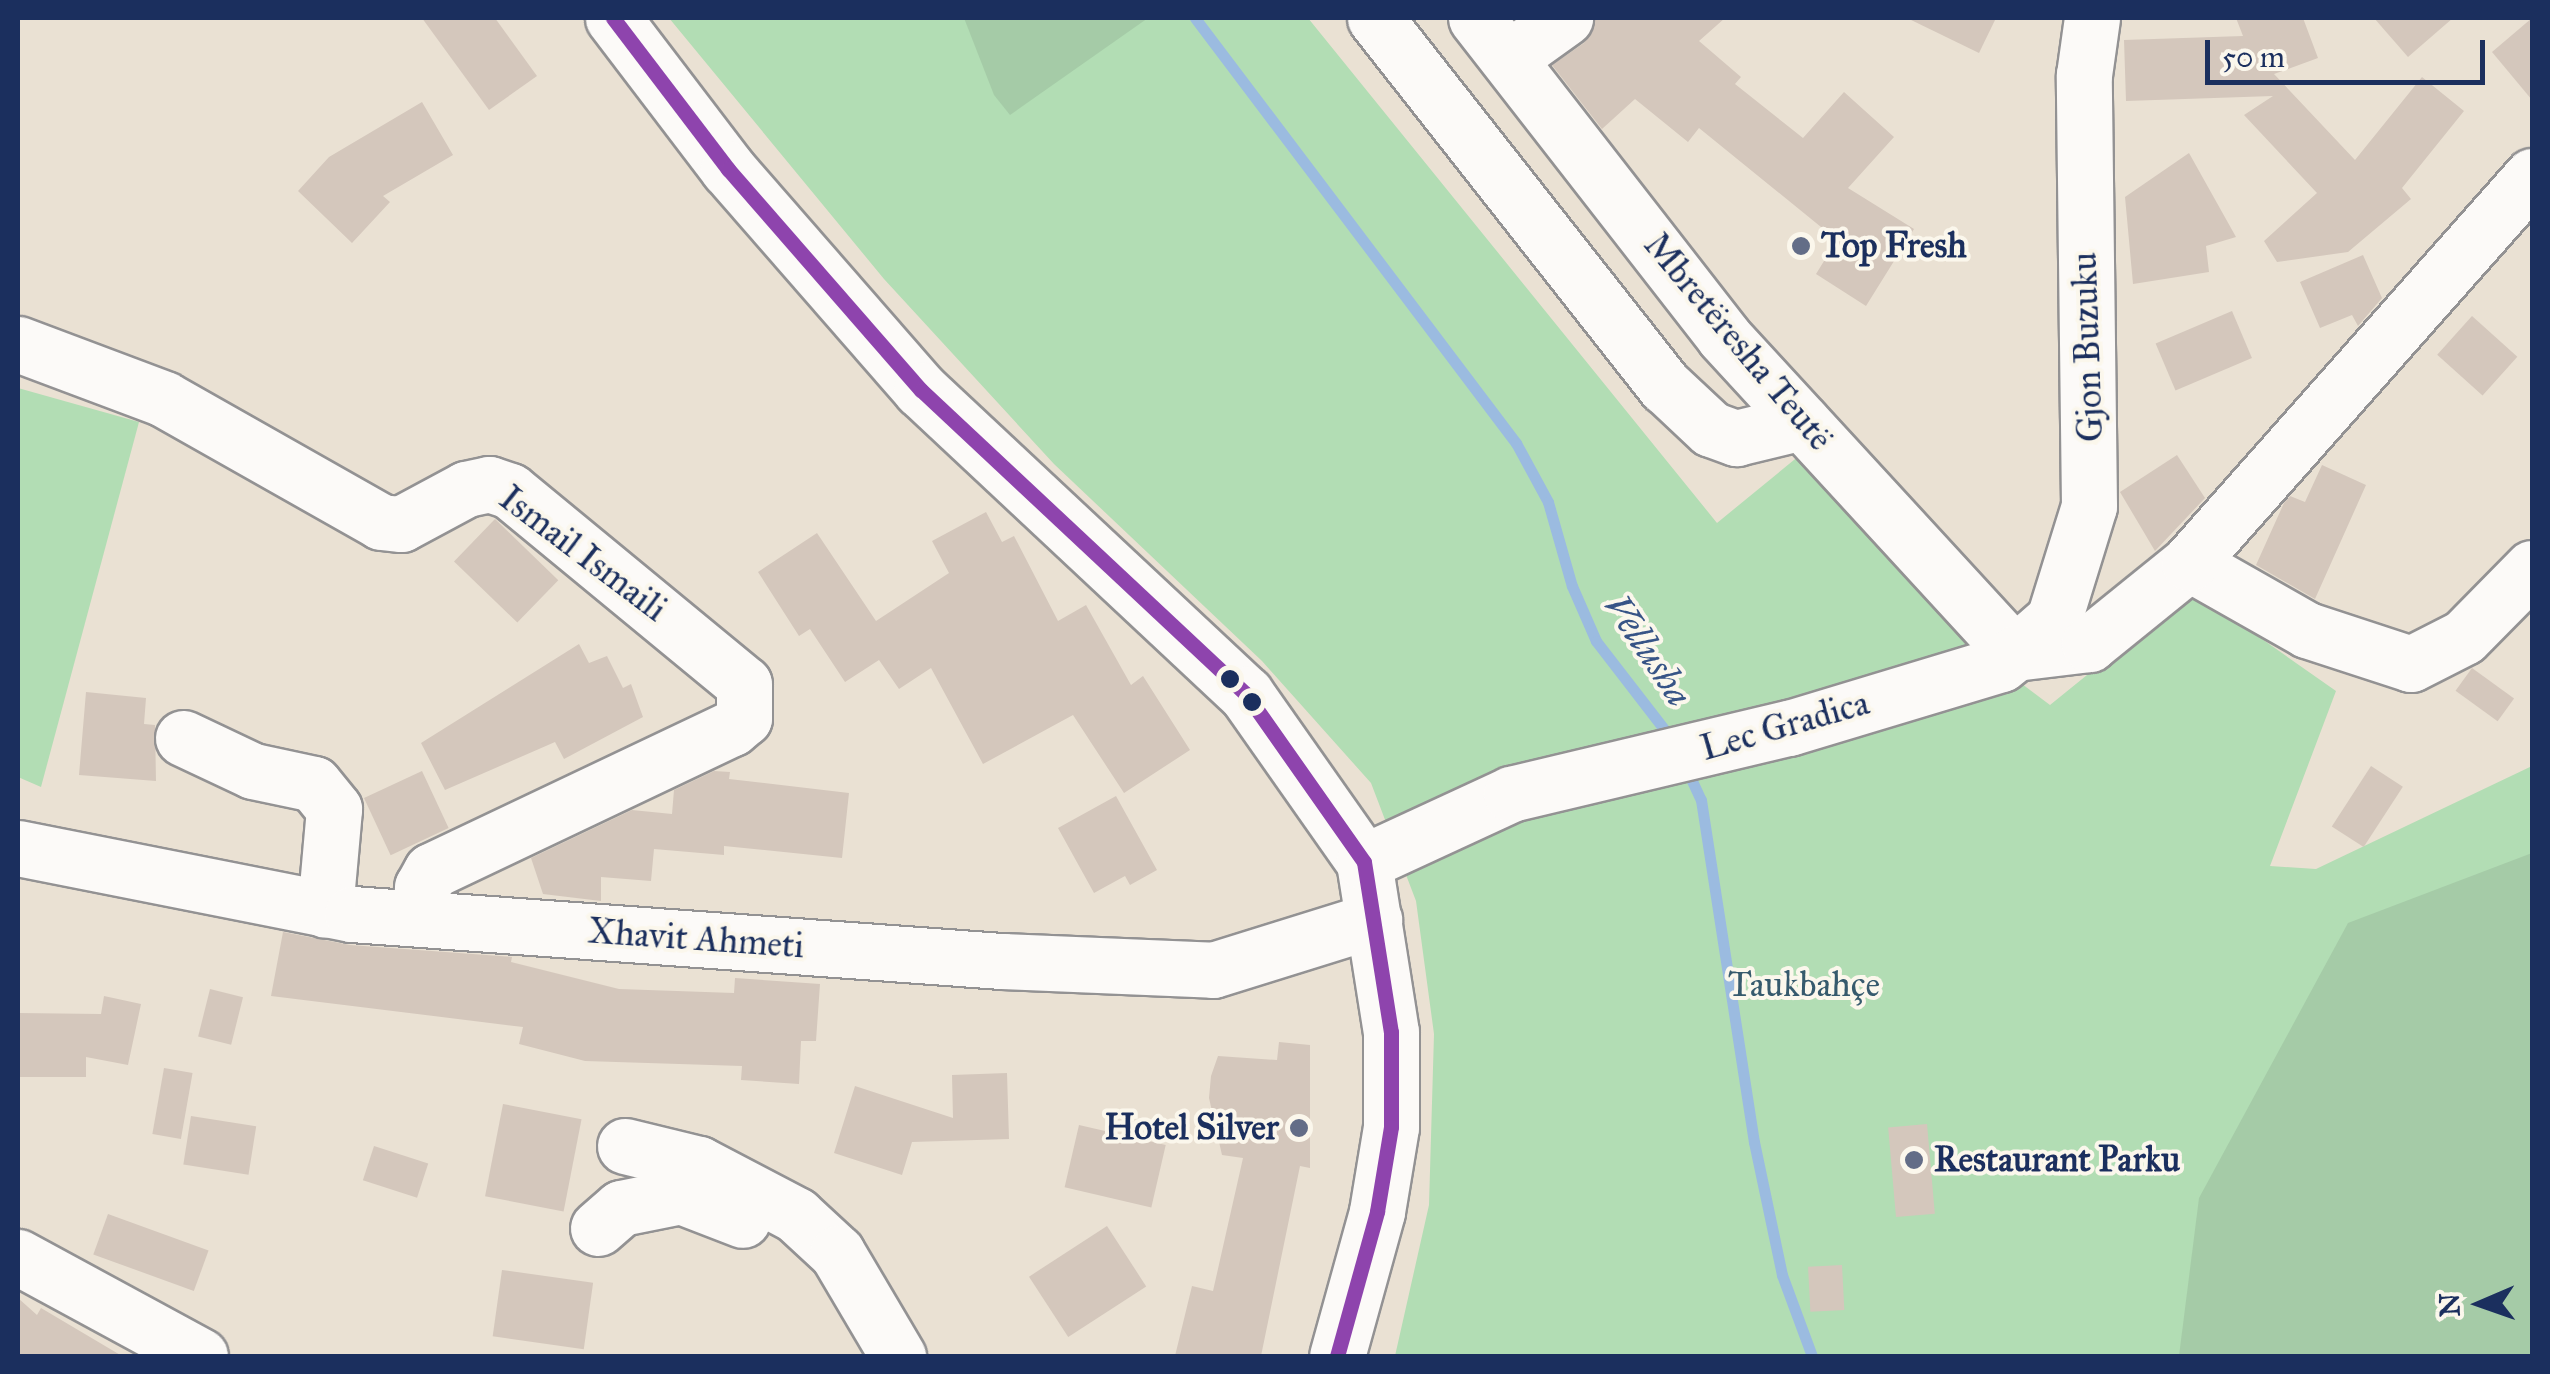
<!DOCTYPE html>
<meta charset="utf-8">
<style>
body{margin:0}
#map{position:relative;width:2550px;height:1374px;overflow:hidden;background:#eae1d3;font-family:"IM FELL Great Primer",serif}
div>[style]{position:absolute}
.green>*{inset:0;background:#b2ddb4}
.forest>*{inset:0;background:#a5cba7}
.stream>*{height:11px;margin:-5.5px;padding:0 5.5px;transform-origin:5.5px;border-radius:5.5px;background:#9bbbe0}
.building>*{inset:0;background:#d4c7bc;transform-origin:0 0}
.roads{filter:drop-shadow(2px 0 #939293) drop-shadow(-2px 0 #939293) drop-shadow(0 2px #939293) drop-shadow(0 -2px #939293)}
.minor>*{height:55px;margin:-27.5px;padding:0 27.5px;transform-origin:27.5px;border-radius:27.5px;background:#fcfaf8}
.bus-1>*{height:15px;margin:-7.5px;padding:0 7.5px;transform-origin:7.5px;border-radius:7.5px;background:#8e44ad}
.dots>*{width:28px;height:28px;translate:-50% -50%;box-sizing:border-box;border:5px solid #fbf7ec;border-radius:50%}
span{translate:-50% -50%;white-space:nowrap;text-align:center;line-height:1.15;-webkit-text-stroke:8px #fbf7ec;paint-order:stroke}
.poi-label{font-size:35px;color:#1b2f5e;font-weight:700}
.left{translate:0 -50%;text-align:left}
.right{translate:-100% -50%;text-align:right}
.street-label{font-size:35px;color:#1b2f5e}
.park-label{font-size:35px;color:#365a6d}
.water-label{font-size:38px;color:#375486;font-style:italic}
.frame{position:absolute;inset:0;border:20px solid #1b2f5e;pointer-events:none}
.north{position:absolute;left:2430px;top:1254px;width:100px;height:100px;-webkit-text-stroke:8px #fbf7ec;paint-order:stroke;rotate:268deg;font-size:28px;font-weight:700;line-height:40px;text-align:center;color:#1b2f5e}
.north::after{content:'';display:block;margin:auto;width:35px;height:45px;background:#1b2f5e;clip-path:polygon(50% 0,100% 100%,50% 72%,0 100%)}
.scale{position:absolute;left:2205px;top:40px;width:280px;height:45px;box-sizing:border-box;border:5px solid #1b2f5e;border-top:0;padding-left:12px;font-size:30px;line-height:35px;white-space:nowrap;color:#1b2f5e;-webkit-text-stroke:8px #fbf7ec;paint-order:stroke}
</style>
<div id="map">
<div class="green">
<i style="clip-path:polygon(669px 18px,1308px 18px,1717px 523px,1800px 455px,2006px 672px,2050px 705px,2192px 590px,2336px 691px,2270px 866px,2316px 869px,2532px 766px,2532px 1356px,1395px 1356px,1429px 1205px,1434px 1034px,1416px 901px,1371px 783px,1262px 661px,1054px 464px,884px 279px)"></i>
<i style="clip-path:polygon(18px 388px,139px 422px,41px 787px,18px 777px)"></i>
</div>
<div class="forest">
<i style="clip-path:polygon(964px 18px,1148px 18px,1010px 115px,994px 95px)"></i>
<i style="clip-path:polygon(2532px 853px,2532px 1356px,2179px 1356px,2199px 1198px,2348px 923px)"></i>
</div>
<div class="stream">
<i style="left:1195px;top:18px;width:533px;rotate:52.94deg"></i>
<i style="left:1516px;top:443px;width:67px;rotate:61.5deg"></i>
<i style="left:1548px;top:502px;width:87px;rotate:74.1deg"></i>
<i style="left:1572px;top:586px;width:60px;rotate:66.4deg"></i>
<i style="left:1596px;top:641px;width:128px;rotate:52.3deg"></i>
<i style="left:1686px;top:768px;width:35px;rotate:65deg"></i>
<i style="left:1701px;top:800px;width:346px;rotate:81.2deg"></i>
<i style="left:1754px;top:1142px;width:136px;rotate:78.1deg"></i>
<i style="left:1782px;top:1275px;width:86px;rotate:69.7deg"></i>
</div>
<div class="building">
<i style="clip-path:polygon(422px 18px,495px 18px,537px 76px,489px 110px)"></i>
<i style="clip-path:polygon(1596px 18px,1725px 18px,1699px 41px,1741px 77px,1735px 84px,1803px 138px,1844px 92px,1894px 137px,1848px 188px,1914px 229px,1866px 306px,1816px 274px,1837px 240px,1699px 128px,1688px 142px,1635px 99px,1602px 129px,1552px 65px,1584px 43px)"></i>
<i style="clip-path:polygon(1907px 18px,1996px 18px,1979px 53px)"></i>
<i style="clip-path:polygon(2236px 18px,2303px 18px,2318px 58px,2274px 74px,2355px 160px,2422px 77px,2464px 111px,2402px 188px,2411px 199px,2348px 252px,2277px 262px,2264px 241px,2317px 193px,2244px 115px,2273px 96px,2126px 101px,2124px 40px,2243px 36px)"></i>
<i style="clip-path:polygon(2374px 18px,2453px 18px,2408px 57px)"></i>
<i style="clip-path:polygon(2532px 18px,2532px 100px,2492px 52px)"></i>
<i style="clip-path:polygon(422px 102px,453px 155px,383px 196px,390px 202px,352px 243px,298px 191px,329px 157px)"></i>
<i style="clip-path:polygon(2189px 153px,2236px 237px,2206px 246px,2209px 272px,2133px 284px,2125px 197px)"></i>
<i style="clip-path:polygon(2363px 255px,2382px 298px,2358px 326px,2352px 315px,2320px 328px,2300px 282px)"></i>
<i style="left:2232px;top:311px;width:51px;height:83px;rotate:67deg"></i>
<i style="left:2472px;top:316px;width:61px;height:52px;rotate:42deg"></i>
<i style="clip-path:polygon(2177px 455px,2205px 498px,2155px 551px,2120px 492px)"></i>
<i style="clip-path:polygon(2322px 465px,2366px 485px,2315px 599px,2256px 565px,2284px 503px,2290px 496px,2305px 502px)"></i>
<i style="clip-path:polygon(986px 512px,1002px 542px,1014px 536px,1058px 621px,1086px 605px,1131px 685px,1143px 676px,1190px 750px,1124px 793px,1073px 715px,983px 764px,931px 668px,899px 689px,879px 660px,845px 682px,810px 629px,799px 636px,758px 572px,817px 533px,876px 621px,949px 573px,932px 541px)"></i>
<i style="left:495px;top:519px;width:88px;height:59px;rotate:44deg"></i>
<i style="clip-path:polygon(579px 644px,589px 663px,607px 656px,623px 688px,631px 684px,643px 717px,564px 759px,555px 742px,445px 790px,421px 743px)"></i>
<i style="left:2472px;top:668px;width:52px;height:28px;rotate:36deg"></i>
<i style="clip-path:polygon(86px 692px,146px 698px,144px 724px,155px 725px,156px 781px,79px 775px)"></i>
<i style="left:2371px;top:766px;width:38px;height:72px;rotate:33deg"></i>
<i style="left:422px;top:771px;width:63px;height:64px;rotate:65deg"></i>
<i style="clip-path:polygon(714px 771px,730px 772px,729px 779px,849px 793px,842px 858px,724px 846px,724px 855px,654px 849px,651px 881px,601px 877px,601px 901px,543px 894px,531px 858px,632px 810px,672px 814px,674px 790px)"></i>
<i style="clip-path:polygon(1116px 796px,1157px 870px,1130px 885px,1125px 876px,1094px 893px,1058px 828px)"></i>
<i style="clip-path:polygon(283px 932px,350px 945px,512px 957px,511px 962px,619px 989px,734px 993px,735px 978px,820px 984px,816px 1041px,801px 1041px,799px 1084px,741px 1080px,742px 1066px,585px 1061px,519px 1044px,523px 1027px,271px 996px)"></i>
<i style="left:210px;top:989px;width:34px;height:49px;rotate:14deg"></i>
<i style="clip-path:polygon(104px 996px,141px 1004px,128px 1065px,86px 1057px,86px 1077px,18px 1077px,18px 1013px,101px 1014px)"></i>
<i style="clip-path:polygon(1279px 1042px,1310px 1045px,1310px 1168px,1300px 1166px,1261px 1356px,1175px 1356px,1192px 1286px,1213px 1291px,1243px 1158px,1222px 1155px,1209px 1098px,1211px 1076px,1218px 1056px,1277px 1060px)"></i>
<i style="left:164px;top:1068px;width:29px;height:67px;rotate:10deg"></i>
<i style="clip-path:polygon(1007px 1073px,1009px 1139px,912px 1142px,902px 1175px,834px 1153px,855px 1086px,953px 1118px,952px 1075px)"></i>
<i style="left:503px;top:1104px;width:80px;height:94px;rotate:11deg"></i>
<i style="left:191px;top:1116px;width:66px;height:49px;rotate:9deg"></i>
<i style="left:1927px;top:1124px;width:90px;height:39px;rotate:85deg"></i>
<i style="left:1079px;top:1125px;width:89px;height:64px;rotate:13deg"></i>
<i style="left:374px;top:1146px;width:57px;height:36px;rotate:18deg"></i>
<i style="left:108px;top:1214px;width:107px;height:43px;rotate:20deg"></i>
<i style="left:1107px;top:1226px;width:72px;height:93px;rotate:57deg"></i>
<i style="left:1842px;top:1265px;width:45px;height:34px;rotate:87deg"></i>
<i style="left:502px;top:1270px;width:92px;height:67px;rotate:8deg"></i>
<i style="clip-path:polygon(18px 1298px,37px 1315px,41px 1308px,122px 1356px,18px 1356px)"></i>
</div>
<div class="roads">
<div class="minor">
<i style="left:613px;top:18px;width:190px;rotate:52.7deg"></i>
<i style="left:728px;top:169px;width:293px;rotate:48.9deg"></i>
<i style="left:921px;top:390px;width:445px;rotate:43.1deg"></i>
<i style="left:1246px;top:694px;width:205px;rotate:54.9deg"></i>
<i style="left:1364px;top:862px;width:172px;rotate:81deg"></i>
<i style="left:1391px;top:1032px;width:95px;rotate:90deg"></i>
<i style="left:1391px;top:1127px;width:86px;rotate:99.4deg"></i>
<i style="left:1377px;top:1212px;width:149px;rotate:105.5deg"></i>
<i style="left:1375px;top:18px;width:469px;rotate:51.8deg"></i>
<i style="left:1665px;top:386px;width:63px;rotate:43.1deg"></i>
<i style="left:1711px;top:429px;width:27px;rotate:20deg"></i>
<i style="left:1736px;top:438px;width:68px;rotate:-13.6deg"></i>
<i style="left:1476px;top:18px;width:404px;rotate:52.1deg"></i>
<i style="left:1724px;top:337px;width:430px;rotate:47.4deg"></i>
<i style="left:2015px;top:653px;width:52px;rotate:-41.1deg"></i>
<i style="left:2054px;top:619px;width:118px;rotate:-72.8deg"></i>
<i style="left:2089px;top:506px;width:431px;rotate:-90.7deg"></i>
<i style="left:2084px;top:75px;width:58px;rotate:-82deg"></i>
<i style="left:1509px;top:58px;width:69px;rotate:-35.5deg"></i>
<i style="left:18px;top:344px;width:156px;rotate:20.6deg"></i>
<i style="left:164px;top:399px;width:249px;rotate:29.5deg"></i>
<i style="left:381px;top:522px;width:20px;rotate:6deg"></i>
<i style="left:401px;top:524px;width:74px;rotate:-28.3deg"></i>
<i style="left:466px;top:489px;width:24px;rotate:-12deg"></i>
<i style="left:489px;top:484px;width:22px;rotate:18deg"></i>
<i style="left:510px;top:491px;width:303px;rotate:39.5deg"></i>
<i style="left:744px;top:684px;width:34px;rotate:90deg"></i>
<i style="left:744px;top:718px;width:16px;rotate:140deg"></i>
<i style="left:732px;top:728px;width:333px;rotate:154.6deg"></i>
<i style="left:431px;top:871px;width:18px;rotate:119deg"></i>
<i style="left:422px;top:887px;width:32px;rotate:92deg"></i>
<i style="left:2189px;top:563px;width:136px;rotate:29.6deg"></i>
<i style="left:2307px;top:630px;width:109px;rotate:18.1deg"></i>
<i style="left:2411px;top:664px;width:59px;rotate:-27deg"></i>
<i style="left:2464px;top:637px;width:97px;rotate:-45.4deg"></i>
<i style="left:183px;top:738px;width:77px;rotate:25.2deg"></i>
<i style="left:253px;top:771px;width:62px;rotate:12deg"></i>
<i style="left:314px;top:784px;width:32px;rotate:51deg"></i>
<i style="left:334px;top:809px;width:101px;rotate:95.1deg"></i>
<i style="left:18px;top:848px;width:340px;rotate:11.2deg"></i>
<i style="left:352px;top:914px;width:652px;rotate:4.14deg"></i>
<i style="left:1002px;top:961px;width:211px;rotate:2.4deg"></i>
<i style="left:1213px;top:970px;width:169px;rotate:-17.3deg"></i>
<i style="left:1364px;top:862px;width:162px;rotate:-24.8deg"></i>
<i style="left:1511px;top:794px;width:286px;rotate:-13.4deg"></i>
<i style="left:1789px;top:728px;width:221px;rotate:-16.8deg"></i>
<i style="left:2001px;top:664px;width:18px;rotate:-38deg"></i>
<i style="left:2015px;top:653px;width:75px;rotate:-6.9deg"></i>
<i style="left:2089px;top:644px;width:129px;rotate:-39deg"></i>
<i style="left:2189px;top:563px;width:517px;rotate:-48.45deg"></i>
<i style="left:625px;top:1146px;width:76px;rotate:13.7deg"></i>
<i style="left:699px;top:1164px;width:110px;rotate:27.7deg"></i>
<i style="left:796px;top:1215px;width:56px;rotate:42.8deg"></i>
<i style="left:837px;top:1253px;width:120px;rotate:59.4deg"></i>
<i style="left:598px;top:1228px;width:30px;rotate:-41deg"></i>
<i style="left:621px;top:1208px;width:61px;rotate:-11.3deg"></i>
<i style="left:681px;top:1196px;width:66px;rotate:21.2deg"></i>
<i style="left:18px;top:1257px;width:207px;rotate:28.5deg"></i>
</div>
</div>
<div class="bus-1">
<i style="left:613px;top:18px;width:190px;rotate:52.7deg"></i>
<i style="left:728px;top:169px;width:293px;rotate:48.9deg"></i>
<i style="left:921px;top:390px;width:445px;rotate:43.1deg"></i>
<i style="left:1246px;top:694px;width:205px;rotate:54.9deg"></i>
<i style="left:1364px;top:862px;width:172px;rotate:81deg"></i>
<i style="left:1391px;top:1032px;width:95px;rotate:90deg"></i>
<i style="left:1391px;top:1127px;width:86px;rotate:99.4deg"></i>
<i style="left:1377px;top:1212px;width:149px;rotate:105.5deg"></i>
</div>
<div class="dots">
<i style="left:1801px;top:246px;background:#636d87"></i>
<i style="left:1230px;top:679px;background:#1b2f5e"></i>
<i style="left:1252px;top:702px;background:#1b2f5e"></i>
<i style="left:1299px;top:1128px;background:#636d87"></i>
<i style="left:1914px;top:1160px;background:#636d87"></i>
</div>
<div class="poi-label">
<span class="left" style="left:1821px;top:246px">Top Fresh</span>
<span class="right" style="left:1279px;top:1128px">Hotel Silver</span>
<span class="left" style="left:1934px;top:1160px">Restaurant Parku</span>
</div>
<div class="street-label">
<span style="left:1738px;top:342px;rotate:50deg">Mbretëresha Teutë</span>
<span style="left:2088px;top:347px;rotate:-92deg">Gjon Buzuku</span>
<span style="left:583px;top:554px;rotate:37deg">Ismail Ismaili</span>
<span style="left:1785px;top:726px;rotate:-16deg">Lec Gradica</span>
<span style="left:696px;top:939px;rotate:4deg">Xhavit Ahmeti</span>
</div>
<div class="park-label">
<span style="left:1804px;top:985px">Taukbahçe</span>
</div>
<div class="water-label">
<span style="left:1648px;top:650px;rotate:56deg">Vellusha</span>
</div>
<div class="frame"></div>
<div class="north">N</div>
<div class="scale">50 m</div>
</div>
